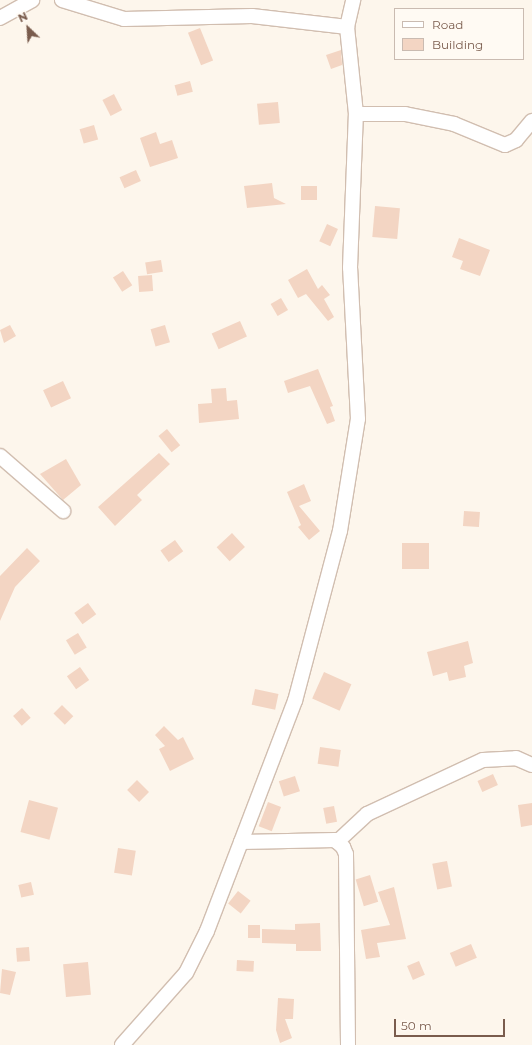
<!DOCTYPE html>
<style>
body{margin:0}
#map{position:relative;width:532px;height:1045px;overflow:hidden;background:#fdf6ec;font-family:Montserrat,sans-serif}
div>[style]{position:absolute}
.building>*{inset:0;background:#f3d5c3;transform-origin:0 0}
.roads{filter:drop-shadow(1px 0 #d1beb0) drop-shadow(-1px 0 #d1beb0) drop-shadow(0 1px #d1beb0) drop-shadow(0 -1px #d1beb0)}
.minor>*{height:14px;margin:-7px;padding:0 7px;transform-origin:7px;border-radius:7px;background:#fff}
span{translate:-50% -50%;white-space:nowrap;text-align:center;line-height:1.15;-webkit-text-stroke:3.5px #fffaf3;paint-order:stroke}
.legend{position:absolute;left:394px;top:8px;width:130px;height:52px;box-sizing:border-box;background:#fffaf3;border:1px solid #cabbb1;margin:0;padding:5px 7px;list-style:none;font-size:12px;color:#7a5c4d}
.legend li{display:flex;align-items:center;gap:8px;height:20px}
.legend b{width:20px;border:1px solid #cabbb1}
.north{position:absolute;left:8px;top:8px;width:40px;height:40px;-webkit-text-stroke:3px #fffaf3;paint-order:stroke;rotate:335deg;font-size:11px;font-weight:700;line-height:16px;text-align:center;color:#7a5c4d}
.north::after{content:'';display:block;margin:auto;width:14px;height:18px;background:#7a5c4d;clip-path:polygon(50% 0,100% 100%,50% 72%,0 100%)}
.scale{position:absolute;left:394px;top:1019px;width:111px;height:18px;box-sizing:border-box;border:2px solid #7a5c4d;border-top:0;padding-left:5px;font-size:12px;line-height:14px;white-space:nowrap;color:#7a5c4d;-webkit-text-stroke:3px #fffaf3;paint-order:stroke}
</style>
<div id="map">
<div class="building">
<i style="left:200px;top:28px;width:35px;height:13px;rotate:68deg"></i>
<i style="clip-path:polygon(341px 50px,342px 65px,331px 69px,326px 55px)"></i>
<i style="left:190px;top:81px;width:11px;height:16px;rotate:75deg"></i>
<i style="left:114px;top:94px;width:18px;height:13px;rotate:63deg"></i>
<i style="left:278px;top:102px;width:21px;height:21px;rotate:85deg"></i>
<i style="left:94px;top:125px;width:15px;height:15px;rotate:74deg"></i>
<i style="clip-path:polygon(156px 132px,160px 144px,172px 140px,178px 158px,150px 167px,140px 138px)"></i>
<i style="left:136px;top:170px;width:12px;height:18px;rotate:66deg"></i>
<i style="clip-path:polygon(272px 183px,274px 198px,286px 204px,247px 208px,244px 186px)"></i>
<i style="left:301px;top:186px;width:16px;height:14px"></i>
<i style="left:375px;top:206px;width:25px;height:31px;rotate:5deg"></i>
<i style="left:327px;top:224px;width:12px;height:19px;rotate:24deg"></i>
<i style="clip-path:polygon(459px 238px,490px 250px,480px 276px,460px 269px,463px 261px,452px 257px)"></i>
<i style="left:161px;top:260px;width:12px;height:16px;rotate:81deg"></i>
<i style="clip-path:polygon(307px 269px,318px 289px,322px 285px,330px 295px,324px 299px,334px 317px,328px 321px,306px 294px,298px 298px,288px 280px)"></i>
<i style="left:123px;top:271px;width:17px;height:12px;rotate:57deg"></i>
<i style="left:152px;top:275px;width:16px;height:14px;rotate:86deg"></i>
<i style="left:281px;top:298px;width:14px;height:12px;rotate:60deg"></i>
<i style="left:240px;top:321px;width:17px;height:31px;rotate:66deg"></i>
<i style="clip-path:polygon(10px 325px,16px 336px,4px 343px,0 330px)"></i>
<i style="left:165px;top:325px;width:18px;height:15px;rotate:74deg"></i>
<i style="clip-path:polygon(318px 369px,333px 406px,330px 407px,335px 421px,327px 424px,310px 386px,288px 393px,284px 381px)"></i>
<i style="left:63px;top:381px;width:19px;height:22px;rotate:65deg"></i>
<i style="clip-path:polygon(226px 388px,227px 401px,237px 400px,239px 419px,199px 423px,198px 404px,212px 403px,211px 389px)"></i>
<i style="left:167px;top:429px;width:21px;height:11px;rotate:51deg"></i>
<i style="clip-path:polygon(159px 453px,170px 464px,137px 495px,142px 500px,115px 526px,98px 507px)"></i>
<i style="clip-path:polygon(66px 459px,81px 485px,63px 500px,40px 474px)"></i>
<i style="clip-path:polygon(304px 484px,311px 501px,299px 506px,320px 531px,309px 540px,298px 527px,301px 525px,287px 492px)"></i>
<i style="left:464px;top:511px;width:16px;height:15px;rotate:4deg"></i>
<i style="left:232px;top:533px;width:19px;height:21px;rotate:47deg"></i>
<i style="left:175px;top:540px;width:14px;height:18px;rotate:54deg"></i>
<i style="left:402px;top:543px;width:27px;height:26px"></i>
<i style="clip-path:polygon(27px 548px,40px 561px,15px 587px,0 621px,0 576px)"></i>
<i style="left:88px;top:603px;width:14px;height:17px;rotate:54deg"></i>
<i style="left:78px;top:633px;width:17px;height:14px;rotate:59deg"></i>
<i style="clip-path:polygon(468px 641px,473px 663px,464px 666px,466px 677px,449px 681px,447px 672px,433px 676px,427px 652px)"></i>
<i style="left:80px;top:667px;width:16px;height:16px;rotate:55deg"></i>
<i style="left:324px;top:672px;width:30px;height:29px;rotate:24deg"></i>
<i style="left:255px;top:689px;width:24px;height:16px;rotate:12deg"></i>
<i style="left:62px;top:705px;width:16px;height:12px;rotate:45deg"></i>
<i style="left:22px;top:708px;width:13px;height:12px;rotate:48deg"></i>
<i style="clip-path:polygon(164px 726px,178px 740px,183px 737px,194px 759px,170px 771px,159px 749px,165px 746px,155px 735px)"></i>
<i style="left:320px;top:747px;width:21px;height:17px;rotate:8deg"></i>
<i style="left:493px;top:774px;width:12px;height:17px;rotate:66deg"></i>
<i style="left:295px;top:776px;width:16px;height:17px;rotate:72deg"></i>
<i style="left:137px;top:780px;width:17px;height:14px;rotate:45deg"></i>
<i style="left:29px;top:800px;width:30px;height:33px;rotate:15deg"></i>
<i style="left:268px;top:802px;width:14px;height:26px;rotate:21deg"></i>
<i style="clip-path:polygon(532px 803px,532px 825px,521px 827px,518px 805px)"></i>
<i style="left:334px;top:806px;width:16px;height:11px;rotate:79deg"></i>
<i style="left:118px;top:848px;width:18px;height:25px;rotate:9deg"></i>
<i style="left:447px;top:861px;width:26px;height:15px;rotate:79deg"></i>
<i style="left:370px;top:875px;width:28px;height:15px;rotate:73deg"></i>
<i style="left:31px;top:882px;width:13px;height:13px;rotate:77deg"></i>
<i style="clip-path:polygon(394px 887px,406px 939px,377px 943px,380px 957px,366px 959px,361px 930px,390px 925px,378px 892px)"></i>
<i style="left:238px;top:891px;width:16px;height:16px;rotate:38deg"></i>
<i style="clip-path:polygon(320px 923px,321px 951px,296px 951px,296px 944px,262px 943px,262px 929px,295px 930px,295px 924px)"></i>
<i style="left:248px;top:925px;width:12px;height:13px"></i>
<i style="left:471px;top:944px;width:15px;height:23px;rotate:67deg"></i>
<i style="left:29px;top:947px;width:14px;height:13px;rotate:86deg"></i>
<i style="left:237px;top:960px;width:17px;height:11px;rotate:3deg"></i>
<i style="left:419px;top:961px;width:15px;height:13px;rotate:67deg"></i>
<i style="left:88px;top:962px;width:33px;height:25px;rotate:85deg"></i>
<i style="clip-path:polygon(2px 969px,16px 972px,10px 995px,0 993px)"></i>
<i style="clip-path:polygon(278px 998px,294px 999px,293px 1019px,285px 1019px,292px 1038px,280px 1043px,276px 1030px)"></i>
</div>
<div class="roads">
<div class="minor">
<i style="left:62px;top:0;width:65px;rotate:17deg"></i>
<i style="left:124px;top:19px;width:128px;rotate:-1.3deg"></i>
<i style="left:252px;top:16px;width:96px;rotate:6.6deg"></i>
<i style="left:0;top:18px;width:37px;rotate:-29deg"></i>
<i style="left:356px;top:114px;width:49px"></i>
<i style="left:405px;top:114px;width:50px;rotate:11.5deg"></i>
<i style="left:454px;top:124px;width:55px;rotate:22.4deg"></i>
<i style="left:505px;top:145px;width:12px;rotate:-24deg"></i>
<i style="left:516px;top:140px;width:25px;rotate:-50deg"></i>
<i style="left:0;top:456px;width:84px;rotate:41.1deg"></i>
<i style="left:241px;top:842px;width:94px;rotate:-1.2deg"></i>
<i style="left:335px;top:840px;width:11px;rotate:41deg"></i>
<i style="left:343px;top:847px;width:8px;rotate:67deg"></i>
<i style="left:346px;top:854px;width:191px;rotate:89.4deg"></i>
<i style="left:337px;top:842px;width:41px;rotate:-43deg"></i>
<i style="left:367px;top:814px;width:128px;rotate:-25deg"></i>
<i style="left:483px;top:760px;width:33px;rotate:-3deg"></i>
<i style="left:516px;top:758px;width:17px;rotate:24deg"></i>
<i style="left:122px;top:1045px;width:96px;rotate:-48.4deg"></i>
<i style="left:186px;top:973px;width:47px;rotate:-63.4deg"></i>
<i style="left:207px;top:931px;width:246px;rotate:-69.1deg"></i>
<i style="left:295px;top:701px;width:176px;rotate:-75.2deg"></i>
<i style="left:340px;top:531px;width:113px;rotate:-80.9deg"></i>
<i style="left:358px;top:419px;width:151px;rotate:-93deg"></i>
<i style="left:350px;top:268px;width:154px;rotate:-87.8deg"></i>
<i style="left:356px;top:114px;width:87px;rotate:-95.9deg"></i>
<i style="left:347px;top:27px;width:28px;rotate:-77deg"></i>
</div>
</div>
<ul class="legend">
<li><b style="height:5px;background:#fff"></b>Road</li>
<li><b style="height:11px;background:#f3d5c3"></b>Building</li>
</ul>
<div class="north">N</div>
<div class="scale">50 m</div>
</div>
